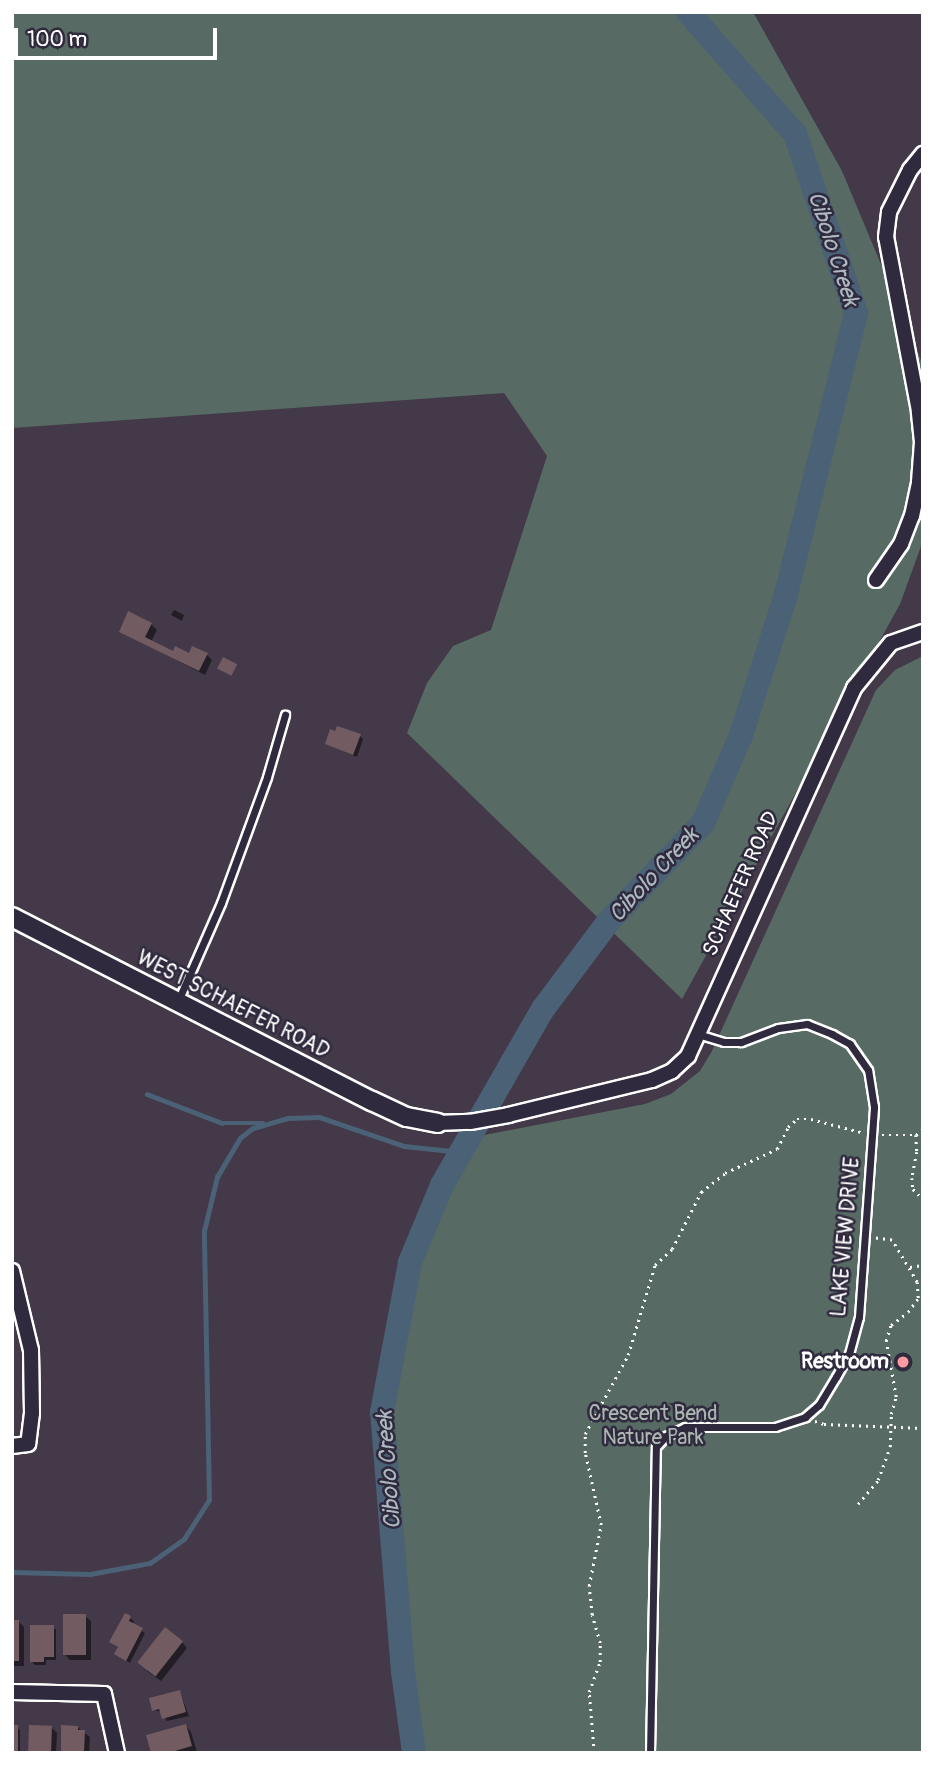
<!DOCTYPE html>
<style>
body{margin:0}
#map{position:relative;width:935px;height:1765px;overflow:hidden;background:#433948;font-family:Pangolin,sans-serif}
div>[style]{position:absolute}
.green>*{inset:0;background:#576b64}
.shadow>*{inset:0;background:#0007}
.stream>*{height:4.5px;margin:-2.25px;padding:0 2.25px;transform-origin:2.25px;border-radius:2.25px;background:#4b6176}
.river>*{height:24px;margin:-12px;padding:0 12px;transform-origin:12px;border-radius:12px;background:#4b6176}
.building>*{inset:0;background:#725b61;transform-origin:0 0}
.path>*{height:2.5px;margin-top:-1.25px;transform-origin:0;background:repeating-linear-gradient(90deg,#fff 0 2px,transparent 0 7px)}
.roads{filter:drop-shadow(2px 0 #fff) drop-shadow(-2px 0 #fff) drop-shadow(0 2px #fff) drop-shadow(0 -2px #fff)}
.service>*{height:7px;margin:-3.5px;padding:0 3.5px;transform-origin:3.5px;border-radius:3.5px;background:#2f2a3d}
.minor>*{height:14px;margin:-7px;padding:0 7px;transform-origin:7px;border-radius:7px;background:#2f2a3d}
.tertiary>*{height:18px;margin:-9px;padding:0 9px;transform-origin:9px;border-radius:9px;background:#2f2a3d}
.dots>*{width:19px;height:19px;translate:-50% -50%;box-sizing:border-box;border:4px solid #2f2a3d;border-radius:50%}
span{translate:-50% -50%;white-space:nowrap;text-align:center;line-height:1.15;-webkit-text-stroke:5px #2f2a3d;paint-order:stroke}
.street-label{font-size:21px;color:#fff}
.poi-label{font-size:21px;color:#fff;font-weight:700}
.right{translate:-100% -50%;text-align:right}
.park-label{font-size:21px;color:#abb5b2}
.water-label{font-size:23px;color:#aeb8c1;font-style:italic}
.frame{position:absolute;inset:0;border:14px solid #fff;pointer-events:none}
.scale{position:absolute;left:14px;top:28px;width:203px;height:32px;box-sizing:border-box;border:4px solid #fff;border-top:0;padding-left:9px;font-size:21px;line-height:24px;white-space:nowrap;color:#fff;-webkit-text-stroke:5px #2f2a3d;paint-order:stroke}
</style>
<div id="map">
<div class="green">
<i style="clip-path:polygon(12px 12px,753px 12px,842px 171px,923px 365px,923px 541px,900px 604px,682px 999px,407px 733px,427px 683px,453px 646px,491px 630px,547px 456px,504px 393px,12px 428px)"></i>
<i style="clip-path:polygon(923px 656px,923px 1753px,413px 1753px,382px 1412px,410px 1262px,442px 1185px,469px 1138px,645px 1104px,671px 1094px,700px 1071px,712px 1051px,876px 690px,895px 670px)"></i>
</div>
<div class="shadow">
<i style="clip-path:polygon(174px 610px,184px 615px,182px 621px,171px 615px)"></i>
<i style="clip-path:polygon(151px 624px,157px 630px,151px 642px,173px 653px,207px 655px,212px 660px,205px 675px,121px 631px)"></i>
<i style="clip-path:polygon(336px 733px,360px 736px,363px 739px,357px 757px,327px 744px)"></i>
<i style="clip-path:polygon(903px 1356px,909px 1360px,905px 1369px,899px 1365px)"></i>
<i style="clip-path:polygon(125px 1615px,134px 1621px,132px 1625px,145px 1633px,130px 1663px,116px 1654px,119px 1648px,111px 1642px)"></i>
<i style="clip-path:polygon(85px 1616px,91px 1621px,91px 1660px,70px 1660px,65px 1655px)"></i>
<i style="clip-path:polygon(12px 1621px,18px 1621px,24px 1627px,24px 1666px,12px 1666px)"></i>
<i style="clip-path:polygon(53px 1627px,56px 1630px,56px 1660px,46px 1660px,46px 1665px,35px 1665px,32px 1662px)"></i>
<i style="clip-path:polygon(182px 1642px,187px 1648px,161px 1681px,147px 1671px)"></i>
<i style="clip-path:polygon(180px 1692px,189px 1716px,167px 1721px,162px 1712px,154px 1710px)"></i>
<i style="clip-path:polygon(186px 1726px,191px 1732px,197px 1752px,153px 1753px)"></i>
<i style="clip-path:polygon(17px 1727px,20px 1730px,20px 1753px,12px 1753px)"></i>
<i style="clip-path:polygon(51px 1727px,57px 1733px,56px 1753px,30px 1753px)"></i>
<i style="clip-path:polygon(77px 1727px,90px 1737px,89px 1753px,63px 1753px)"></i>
</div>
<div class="stream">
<i style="left:147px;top:1094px;width:80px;rotate:21.1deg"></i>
<i style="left:222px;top:1123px;width:41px"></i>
<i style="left:12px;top:1572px;width:78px;rotate:1.5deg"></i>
<i style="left:90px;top:1574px;width:61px;rotate:-10.4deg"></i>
<i style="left:150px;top:1563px;width:42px;rotate:-35.2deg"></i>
<i style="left:184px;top:1539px;width:46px;rotate:-57.3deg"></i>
<i style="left:209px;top:1500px;width:269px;rotate:-91.1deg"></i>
<i style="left:204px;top:1231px;width:56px;rotate:-76.5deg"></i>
<i style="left:217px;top:1177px;width:45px;rotate:-59.5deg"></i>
<i style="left:240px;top:1138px;width:16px;rotate:-38deg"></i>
<i style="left:253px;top:1128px;width:37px;rotate:-16deg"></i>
<i style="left:289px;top:1118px;width:30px;rotate:-2deg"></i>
<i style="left:319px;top:1117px;width:90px;rotate:18.8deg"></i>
<i style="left:404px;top:1146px;width:57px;rotate:6deg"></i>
</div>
<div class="river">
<i style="left:414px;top:1753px;width:82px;rotate:-97.7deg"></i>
<i style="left:403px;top:1672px;width:261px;rotate:-94.6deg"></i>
<i style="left:382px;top:1412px;width:153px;rotate:-79.4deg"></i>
<i style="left:410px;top:1262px;width:83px;rotate:-67.4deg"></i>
<i style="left:442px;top:1185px;width:203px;rotate:-60.2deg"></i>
<i style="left:543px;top:1009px;width:109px;rotate:-53.2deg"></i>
<i style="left:608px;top:922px;width:137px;rotate:-46.2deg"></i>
<i style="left:703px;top:823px;width:96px;rotate:-66.6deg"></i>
<i style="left:741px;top:735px;width:144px;rotate:-72.2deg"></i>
<i style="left:785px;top:598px;width:294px;rotate:-76deg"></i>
<i style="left:856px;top:313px;width:189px;rotate:-108.8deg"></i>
<i style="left:795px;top:134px;width:162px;rotate:-131.3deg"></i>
</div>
<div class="building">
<i style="clip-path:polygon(128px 611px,152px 623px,145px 637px,173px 651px,175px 646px,189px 653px,192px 646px,208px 653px,199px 671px,119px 632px)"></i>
<i style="left:223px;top:657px;width:16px;height:13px;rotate:27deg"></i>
<i style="clip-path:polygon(337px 726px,361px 734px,353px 755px,325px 744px,330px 729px,335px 731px)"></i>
<i style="clip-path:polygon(125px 1613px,131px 1616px,129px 1621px,143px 1628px,126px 1661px,114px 1654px,118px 1647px,109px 1642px)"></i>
<i style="left:63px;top:1614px;width:23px;height:41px"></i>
<i style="left:12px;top:1620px;width:7px;height:41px"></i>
<i style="clip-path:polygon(30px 1625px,54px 1625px,54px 1657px,44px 1657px,44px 1662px,30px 1662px)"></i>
<i style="left:165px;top:1627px;width:23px;height:45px;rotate:38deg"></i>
<i style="clip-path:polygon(180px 1690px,186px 1712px,162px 1719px,159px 1709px,152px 1711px,149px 1698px)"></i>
<i style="clip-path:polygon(186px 1724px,192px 1746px,168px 1753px,151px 1753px,146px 1735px)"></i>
<i style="left:12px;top:1725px;width:6px;height:28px"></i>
<i style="left:29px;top:1725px;width:23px;height:28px;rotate:2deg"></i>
<i style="clip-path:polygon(61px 1725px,78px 1726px,78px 1730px,85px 1730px,84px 1753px,61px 1753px)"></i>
</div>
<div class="path">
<i style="left:882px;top:1135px;width:34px"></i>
<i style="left:916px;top:1135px;width:9px;rotate:-41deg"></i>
<i style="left:916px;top:1135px;width:17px;rotate:87deg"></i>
<i style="left:917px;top:1152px;width:26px;rotate:101deg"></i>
<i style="left:912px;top:1178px;width:11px;rotate:85deg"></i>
<i style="left:913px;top:1189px;width:14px;rotate:45deg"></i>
<i style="left:910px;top:1267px;width:13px;rotate:-9deg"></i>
<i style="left:815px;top:1421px;width:9px;rotate:18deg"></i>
<i style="left:824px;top:1424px;width:99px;rotate:2.3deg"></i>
<i style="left:858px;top:1504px;width:31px;rotate:-50deg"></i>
<i style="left:878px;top:1480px;width:35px;rotate:-70deg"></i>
<i style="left:890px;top:1447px;width:33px;rotate:-88deg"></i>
<i style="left:891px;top:1414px;width:18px;rotate:-74deg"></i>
<i style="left:896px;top:1397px;width:57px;rotate:-100.1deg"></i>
<i style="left:886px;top:1341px;width:17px;rotate:-73deg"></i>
<i style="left:891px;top:1325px;width:21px;rotate:-37deg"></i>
<i style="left:908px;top:1312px;width:17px;rotate:-54deg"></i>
<i style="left:918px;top:1298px;width:16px;rotate:-94deg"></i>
<i style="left:917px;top:1282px;width:49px;rotate:-120.8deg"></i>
<i style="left:892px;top:1240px;width:17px;rotate:-173deg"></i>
<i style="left:594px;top:1753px;width:61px;rotate:-94.7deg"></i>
<i style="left:589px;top:1692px;width:32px;rotate:-70deg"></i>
<i style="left:600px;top:1662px;width:19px;rotate:-90deg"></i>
<i style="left:600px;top:1643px;width:29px;rotate:-106deg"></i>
<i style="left:592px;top:1615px;width:29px;rotate:-96deg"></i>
<i style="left:589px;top:1586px;width:62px;rotate:-78.9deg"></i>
<i style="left:601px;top:1525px;width:74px;rotate:-102.5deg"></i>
<i style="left:585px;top:1453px;width:19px;rotate:-90deg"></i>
<i style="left:585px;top:1434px;width:90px;rotate:-61.4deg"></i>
<i style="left:628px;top:1355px;width:94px;rotate:-73.3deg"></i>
<i style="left:655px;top:1265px;width:23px;rotate:-43deg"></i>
<i style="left:672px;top:1249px;width:64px;rotate:-63deg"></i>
<i style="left:701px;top:1192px;width:31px;rotate:-38deg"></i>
<i style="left:725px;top:1173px;width:57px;rotate:-24.8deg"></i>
<i style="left:777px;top:1149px;width:25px;rotate:-63deg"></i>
<i style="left:788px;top:1127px;width:12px;rotate:-42deg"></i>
<i style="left:797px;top:1119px;width:14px"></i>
<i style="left:811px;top:1119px;width:52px;rotate:14.6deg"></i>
</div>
<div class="roads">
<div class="service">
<i style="left:178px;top:1001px;width:107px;rotate:-66.3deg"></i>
<i style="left:221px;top:903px;width:134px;rotate:-69.9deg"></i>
<i style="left:267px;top:777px;width:65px;rotate:-73.8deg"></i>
<i style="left:650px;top:1753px;width:306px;rotate:-88.9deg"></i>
<i style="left:656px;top:1447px;width:15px;rotate:-48deg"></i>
<i style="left:666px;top:1436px;width:21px;rotate:-25deg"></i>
<i style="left:685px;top:1427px;width:90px"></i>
<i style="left:775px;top:1427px;width:32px;rotate:-18deg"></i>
<i style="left:805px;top:1417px;width:18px;rotate:-41deg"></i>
<i style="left:819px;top:1405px;width:33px;rotate:-59deg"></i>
<i style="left:836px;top:1377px;width:26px;rotate:-61deg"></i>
<i style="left:849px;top:1354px;width:38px;rotate:-75deg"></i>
<i style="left:859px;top:1317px;width:211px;rotate:-85.9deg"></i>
<i style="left:874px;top:1107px;width:37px;rotate:-99deg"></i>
<i style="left:868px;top:1070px;width:32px;rotate:-125deg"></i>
<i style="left:850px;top:1044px;width:21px;rotate:-151deg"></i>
<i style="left:832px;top:1034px;width:27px;rotate:-158deg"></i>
<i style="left:807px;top:1024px;width:29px;rotate:172deg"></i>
<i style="left:778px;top:1028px;width:40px;rotate:159deg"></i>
<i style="left:741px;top:1042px;width:17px;rotate:180deg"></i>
<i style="left:724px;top:1042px;width:28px;rotate:-163deg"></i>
</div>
<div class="minor">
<i style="left:876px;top:580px;width:44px;rotate:-55.2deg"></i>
<i style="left:901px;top:544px;width:30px;rotate:-69deg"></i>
<i style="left:912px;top:516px;width:35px;rotate:-78deg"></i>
<i style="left:919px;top:482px;width:40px;rotate:-85.7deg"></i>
<i style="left:922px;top:442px;width:31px;rotate:-96deg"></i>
<i style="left:919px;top:411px;width:177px;rotate:-100.7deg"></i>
<i style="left:886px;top:237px;width:25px;rotate:-83deg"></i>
<i style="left:889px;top:212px;width:47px;rotate:-63.4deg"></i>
<i style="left:910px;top:170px;width:21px;rotate:-51deg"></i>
<i style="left:437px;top:1123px;width:33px;rotate:-2deg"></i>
<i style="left:470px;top:1122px;width:39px;rotate:-10deg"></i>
<i style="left:508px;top:1115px;width:148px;rotate:-13.7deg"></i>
<i style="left:652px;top:1080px;width:22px;rotate:-24deg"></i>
<i style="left:672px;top:1071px;width:22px;rotate:-43deg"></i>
<i style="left:688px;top:1056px;width:404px;rotate:-65.7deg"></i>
<i style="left:854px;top:688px;width:58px;rotate:-50.6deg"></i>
<i style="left:891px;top:643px;width:34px;rotate:-19deg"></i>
<i style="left:12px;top:1271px;width:81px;rotate:76.5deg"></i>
<i style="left:31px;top:1350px;width:63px;rotate:89.1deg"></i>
<i style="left:32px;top:1413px;width:31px;rotate:97deg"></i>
<i style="left:28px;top:1444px;width:16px;rotate:173deg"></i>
<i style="left:12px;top:1692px;width:92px;rotate:1.2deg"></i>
<i style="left:104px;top:1694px;width:60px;rotate:77.6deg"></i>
</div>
<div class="tertiary">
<i style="left:12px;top:917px;width:404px;rotate:27.1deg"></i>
<i style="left:372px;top:1101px;width:38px;rotate:25deg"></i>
<i style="left:407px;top:1117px;width:31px;rotate:11deg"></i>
</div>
</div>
<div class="dots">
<i style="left:903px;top:1362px;background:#ff9aa2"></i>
</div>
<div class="street-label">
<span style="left:741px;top:884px;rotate:-66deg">SCHAEFER ROAD</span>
<span style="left:233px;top:1005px;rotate:27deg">WEST SCHAEFER ROAD</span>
<span style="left:846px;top:1237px;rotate:-85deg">LAKE VIEW DRIVE</span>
</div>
<div class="poi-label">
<span class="right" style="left:889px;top:1362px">Restroom</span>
</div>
<div class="park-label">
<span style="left:653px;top:1426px">Crescent Bend<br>Nature Park</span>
</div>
<div class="water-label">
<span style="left:833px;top:249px;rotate:72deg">Cibolo Creek</span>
<span style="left:654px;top:875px;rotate:-47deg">Cibolo Creek</span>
<span style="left:389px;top:1470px;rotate:-94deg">Cibolo Creek</span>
</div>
<div class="frame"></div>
<div class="scale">100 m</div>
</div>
